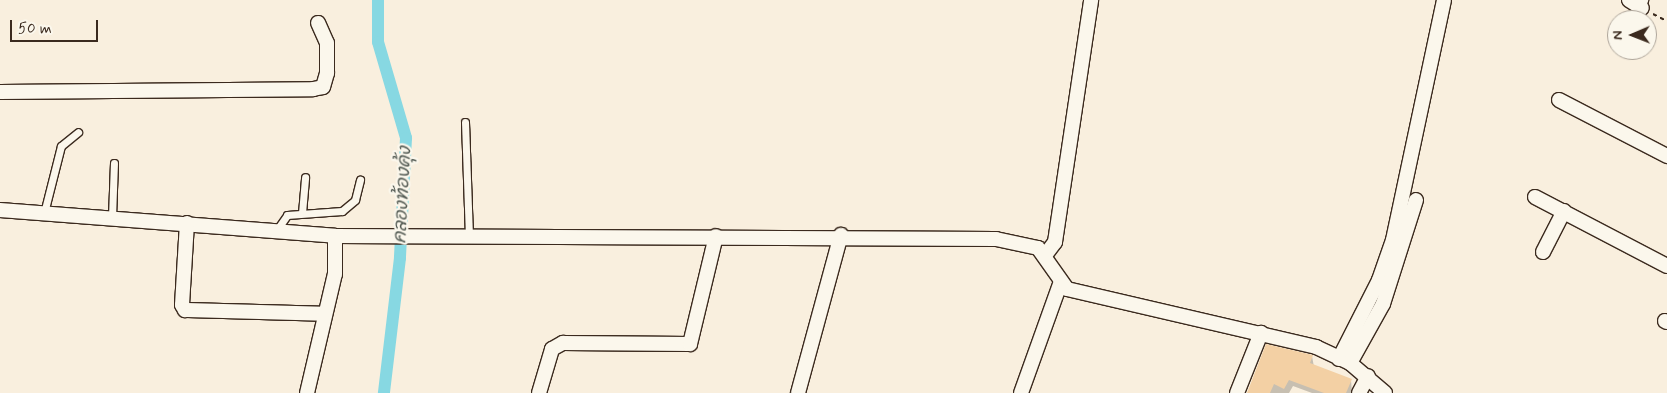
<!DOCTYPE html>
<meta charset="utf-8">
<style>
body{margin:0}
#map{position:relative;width:1667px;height:393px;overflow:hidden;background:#f9efde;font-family:Mynerve,"Playpen Sans Thai",sans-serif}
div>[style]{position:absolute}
.shadow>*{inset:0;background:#0003}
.canal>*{height:12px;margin:-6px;padding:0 6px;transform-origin:6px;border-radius:6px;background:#87d8e2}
.building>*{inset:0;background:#f3d0a4}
.path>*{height:2px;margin-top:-1px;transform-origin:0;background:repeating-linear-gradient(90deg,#3b2a1e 0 4px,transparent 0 8px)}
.roads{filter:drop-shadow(1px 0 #3b2a1e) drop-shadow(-1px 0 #3b2a1e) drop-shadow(0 1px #3b2a1e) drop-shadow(0 -1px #3b2a1e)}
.service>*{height:7px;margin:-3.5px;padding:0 3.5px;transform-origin:3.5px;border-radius:3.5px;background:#fbf7ec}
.minor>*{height:14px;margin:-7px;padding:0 7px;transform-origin:7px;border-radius:7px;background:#fbf7ec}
span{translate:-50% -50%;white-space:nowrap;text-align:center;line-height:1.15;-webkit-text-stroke:4.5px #fbf7ec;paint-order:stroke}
.water-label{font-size:18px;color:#4e564f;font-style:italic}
.north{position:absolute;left:1607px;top:10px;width:50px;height:50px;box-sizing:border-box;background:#fbf7ec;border:1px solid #aea59a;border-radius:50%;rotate:269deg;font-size:14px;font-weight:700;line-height:20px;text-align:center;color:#3b2a1e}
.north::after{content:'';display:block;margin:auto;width:18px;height:22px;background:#3b2a1e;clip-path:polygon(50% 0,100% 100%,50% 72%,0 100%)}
.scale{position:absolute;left:10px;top:20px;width:88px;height:22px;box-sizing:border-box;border:2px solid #3b2a1e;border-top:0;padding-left:6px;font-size:15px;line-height:18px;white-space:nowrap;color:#3b2a1e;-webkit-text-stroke:4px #fbf7ec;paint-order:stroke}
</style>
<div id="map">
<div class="shadow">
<i style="clip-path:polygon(1312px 356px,1314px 367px,1351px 380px,1352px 393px,1312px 393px,1293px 386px,1289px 393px,1248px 393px)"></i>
</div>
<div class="canal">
<i style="left:378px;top:0;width:42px;rotate:90deg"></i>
<i style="left:378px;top:42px;width:100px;rotate:73.7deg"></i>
<i style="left:406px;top:138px;width:120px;rotate:92.9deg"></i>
<i style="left:400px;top:258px;width:136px;rotate:96.8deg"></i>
</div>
<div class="building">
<i style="clip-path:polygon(1266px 344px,1313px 355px,1310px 363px,1352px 379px,1346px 393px,1324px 393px,1289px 380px,1284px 389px,1274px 384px,1270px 393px,1247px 393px)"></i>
</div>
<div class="path">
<i style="left:1653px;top:14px;width:16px;rotate:27deg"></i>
</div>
<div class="roads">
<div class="service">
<i style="left:1636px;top:20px;width:22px;rotate:-68deg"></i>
<i style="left:465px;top:122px;width:112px;rotate:88deg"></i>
<i style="left:44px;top:213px;width:69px;rotate:-75.8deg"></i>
<i style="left:61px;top:146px;width:22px;rotate:-39deg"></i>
<i style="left:302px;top:213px;width:36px;rotate:-85deg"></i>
<i style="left:112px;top:217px;width:54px;rotate:-87.9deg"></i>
<i style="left:276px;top:231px;width:19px;rotate:-55deg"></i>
<i style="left:287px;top:215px;width:55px;rotate:-4.2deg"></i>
<i style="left:342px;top:211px;width:17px;rotate:-40deg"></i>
<i style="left:355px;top:200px;width:21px;rotate:-76deg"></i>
</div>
<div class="minor">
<i style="left:1629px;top:0;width:15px;rotate:32deg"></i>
<i style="left:0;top:92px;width:313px;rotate:-0.5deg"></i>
<i style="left:313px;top:89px;width:10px;rotate:-11deg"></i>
<i style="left:323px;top:87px;width:15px;rotate:-74deg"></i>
<i style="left:327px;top:73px;width:30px;rotate:-90deg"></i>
<i style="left:327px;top:43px;width:22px;rotate:-114deg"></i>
<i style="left:1559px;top:100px;width:122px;rotate:27.4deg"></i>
<i style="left:1535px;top:197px;width:149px;rotate:27.6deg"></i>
<i style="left:0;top:210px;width:336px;rotate:4.4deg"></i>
<i style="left:335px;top:236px;width:661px;rotate:0.26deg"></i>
<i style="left:996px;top:239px;width:43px;rotate:12.1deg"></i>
<i style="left:1038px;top:248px;width:50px;rotate:54.7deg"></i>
<i style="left:1067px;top:289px;width:256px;rotate:13.1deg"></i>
<i style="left:1316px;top:347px;width:38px;rotate:25deg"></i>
<i style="left:1350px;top:363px;width:46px;rotate:40.6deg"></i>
<i style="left:187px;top:223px;width:82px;rotate:93.5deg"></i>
<i style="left:182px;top:305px;width:6px;rotate:59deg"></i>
<i style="left:185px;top:310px;width:140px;rotate:1.6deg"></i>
<i style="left:1543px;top:252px;width:46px;rotate:-62.9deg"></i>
<i style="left:1046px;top:254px;width:15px;rotate:-53deg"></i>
<i style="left:1055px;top:242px;width:245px;rotate:-81.5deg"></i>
<i style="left:1665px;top:321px;width:2px;rotate:27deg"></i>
<i style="left:1339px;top:359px;width:89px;rotate:-63.1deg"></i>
<i style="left:1379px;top:280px;width:42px;rotate:-70.7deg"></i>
<i style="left:1393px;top:240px;width:245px;rotate:-78deg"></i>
<i style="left:1350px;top:363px;width:68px;rotate:-60.8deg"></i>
<i style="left:1383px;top:304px;width:109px;rotate:-72.4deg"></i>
<i style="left:307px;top:393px;width:122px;rotate:-76.8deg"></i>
<i style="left:335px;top:274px;width:38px;rotate:-90deg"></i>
<i style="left:539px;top:393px;width:46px;rotate:-73.5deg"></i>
<i style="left:552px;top:349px;width:13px;rotate:-29deg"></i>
<i style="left:563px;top:343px;width:127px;rotate:0.5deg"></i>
<i style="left:690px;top:344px;width:111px;rotate:-76.5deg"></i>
<i style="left:798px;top:393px;width:164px;rotate:-74.8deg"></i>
<i style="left:1021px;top:393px;width:116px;rotate:-70.3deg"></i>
<i style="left:1237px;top:393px;width:65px;rotate:-68.2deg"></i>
<i style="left:1359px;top:393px;width:19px;rotate:-62deg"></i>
</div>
</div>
<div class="water-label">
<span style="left:403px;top:195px;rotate:-87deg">คลองท้องคุ้ง</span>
</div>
<div class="north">N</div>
<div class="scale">50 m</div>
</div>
